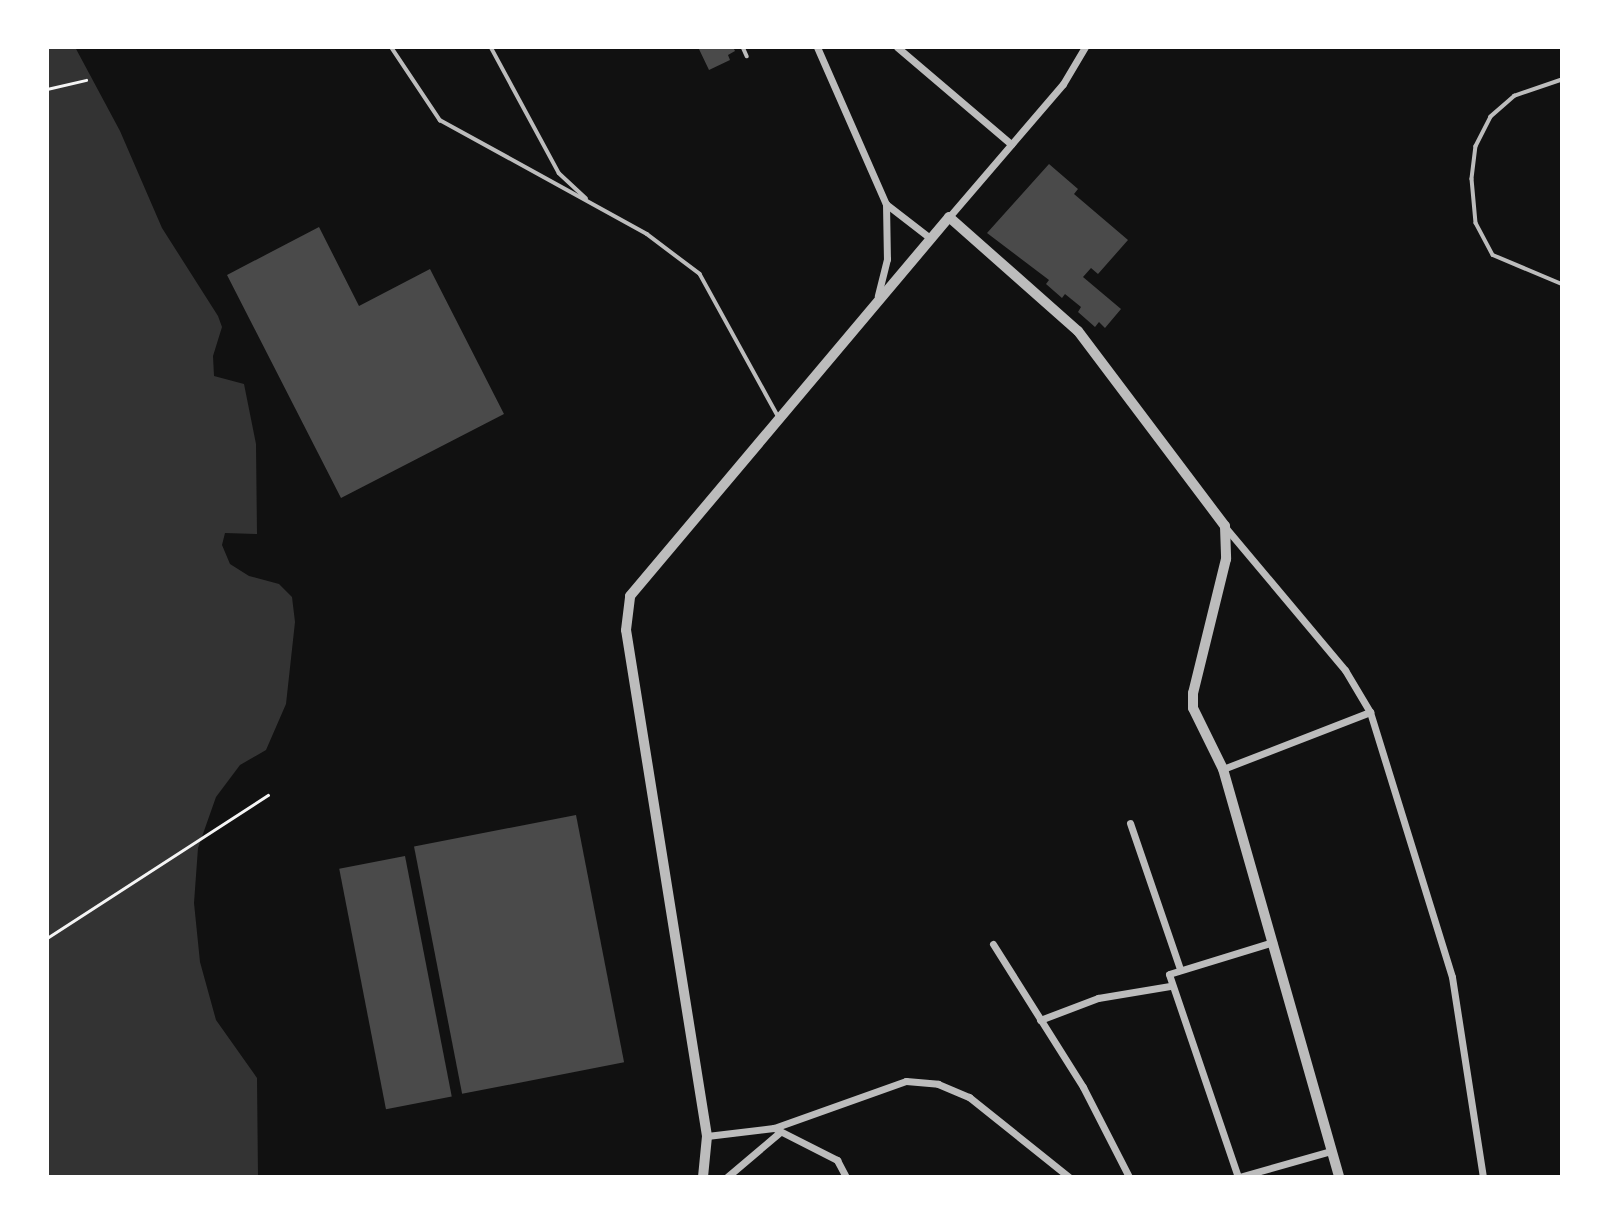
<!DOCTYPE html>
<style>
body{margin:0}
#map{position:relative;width:1609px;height:1224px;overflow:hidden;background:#111;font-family:"Roboto Condensed",sans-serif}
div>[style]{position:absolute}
.water>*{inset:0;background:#333}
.building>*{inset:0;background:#4a4a4a;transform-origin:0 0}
.path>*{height:2.5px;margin:-1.25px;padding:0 1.25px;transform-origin:1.25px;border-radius:1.25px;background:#f5f5f5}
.service>*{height:3.5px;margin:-1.75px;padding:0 1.75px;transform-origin:1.75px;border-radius:1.75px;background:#bcbcbc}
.minor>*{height:7px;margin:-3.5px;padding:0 3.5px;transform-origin:3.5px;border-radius:3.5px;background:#bcbcbc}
.tertiary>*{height:10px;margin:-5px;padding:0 5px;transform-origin:5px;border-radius:5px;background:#bcbcbc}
span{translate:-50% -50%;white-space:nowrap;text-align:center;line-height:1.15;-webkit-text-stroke:5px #fff;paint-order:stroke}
.frame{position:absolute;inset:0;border:49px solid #fff;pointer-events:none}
</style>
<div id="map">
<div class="water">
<i style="clip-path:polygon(47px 47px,75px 47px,120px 131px,162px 228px,218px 316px,222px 327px,213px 356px,214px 376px,244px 384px,256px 444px,257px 534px,225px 533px,222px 545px,230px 564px,249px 576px,279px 584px,292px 597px,295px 622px,286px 704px,266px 750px,240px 765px,216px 797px,198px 848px,194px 903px,200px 962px,216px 1020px,257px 1078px,258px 1177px,47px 1177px)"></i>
</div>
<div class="building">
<i style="clip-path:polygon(698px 47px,733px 47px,735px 51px,728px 55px,730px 60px,709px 70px)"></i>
<i style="clip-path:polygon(1049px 164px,1078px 189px,1074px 194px,1128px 240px,1098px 274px,1091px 268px,1083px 277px,1121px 309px,1105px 328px,1099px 322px,1095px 327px,1078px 312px,1081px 307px,1065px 294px,1062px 298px,1046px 284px,1049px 280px,987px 233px)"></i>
<i style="clip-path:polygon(319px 227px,359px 306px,430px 269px,504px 414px,341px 498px,227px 275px)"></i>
<i style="left:576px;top:815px;width:252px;height:165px;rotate:79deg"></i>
<i style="left:405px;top:856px;width:245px;height:67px;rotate:79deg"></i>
</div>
<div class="path">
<i style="left:47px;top:89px;width:40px;rotate:-13deg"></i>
<i style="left:47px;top:938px;width:263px;rotate:-32.9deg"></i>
</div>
<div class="service">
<i style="left:491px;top:47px;width:143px;rotate:61.6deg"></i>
<i style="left:559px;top:173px;width:37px;rotate:43deg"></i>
<i style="left:743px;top:47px;width:10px;rotate:66deg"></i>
<i style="left:392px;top:48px;width:87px;rotate:56.3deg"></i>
<i style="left:440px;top:120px;width:236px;rotate:28.8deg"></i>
<i style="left:647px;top:234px;width:66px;rotate:37deg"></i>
<i style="left:700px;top:274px;width:162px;rotate:61.2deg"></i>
<i style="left:1562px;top:80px;width:50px;rotate:161.2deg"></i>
<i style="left:1515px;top:96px;width:32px;rotate:139deg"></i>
<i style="left:1491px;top:117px;width:33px;rotate:117deg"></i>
<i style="left:1476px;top:146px;width:33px;rotate:97deg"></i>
<i style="left:1472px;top:179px;width:44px;rotate:84.8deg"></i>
<i style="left:1476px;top:223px;width:36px;rotate:62deg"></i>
<i style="left:1493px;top:255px;width:75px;rotate:22.8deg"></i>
</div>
<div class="minor">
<i style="left:817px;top:47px;width:171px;rotate:66.3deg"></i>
<i style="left:886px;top:204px;width:55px;rotate:89deg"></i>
<i style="left:887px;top:259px;width:38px;rotate:104deg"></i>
<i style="left:897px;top:47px;width:150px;rotate:40.4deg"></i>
<i style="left:886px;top:204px;width:56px;rotate:37.7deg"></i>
<i style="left:949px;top:217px;width:175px;rotate:-49.4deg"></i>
<i style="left:1063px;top:84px;width:43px;rotate:-59.3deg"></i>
<i style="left:1225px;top:527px;width:187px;rotate:50deg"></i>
<i style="left:1345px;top:670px;width:49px;rotate:59.2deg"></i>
<i style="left:1370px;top:712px;width:277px;rotate:72.8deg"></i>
<i style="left:1452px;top:977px;width:202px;rotate:81.2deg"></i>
<i style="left:1223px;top:769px;width:158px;rotate:-21.2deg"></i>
<i style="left:1130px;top:823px;width:154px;rotate:71.1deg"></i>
<i style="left:993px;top:944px;width:169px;rotate:57.8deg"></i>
<i style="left:1083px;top:1087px;width:101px;rotate:62.9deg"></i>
<i style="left:1040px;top:1020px;width:62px;rotate:-20.8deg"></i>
<i style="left:1098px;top:998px;width:73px;rotate:-9.5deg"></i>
<i style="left:774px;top:1128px;width:71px;rotate:26.9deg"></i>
<i style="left:837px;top:1160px;width:19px;rotate:62deg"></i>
<i style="left:707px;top:1136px;width:67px;rotate:-6.8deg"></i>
<i style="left:774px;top:1128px;width:140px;rotate:-19.6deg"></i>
<i style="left:906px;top:1081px;width:32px;rotate:5deg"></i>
<i style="left:938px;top:1084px;width:34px;rotate:23deg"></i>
<i style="left:969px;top:1097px;width:128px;rotate:38.7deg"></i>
<i style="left:727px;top:1177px;width:70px;rotate:-40.3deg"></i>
<i style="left:1238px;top:1177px;width:214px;rotate:-108.8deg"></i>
<i style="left:1169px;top:974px;width:109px;rotate:-17.1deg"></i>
<i style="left:1239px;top:1177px;width:96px;rotate:-15.8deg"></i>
</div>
<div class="tertiary">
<i style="left:703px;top:1177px;width:41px;rotate:-84.4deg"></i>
<i style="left:707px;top:1136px;width:512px;rotate:-99.09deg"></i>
<i style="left:626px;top:630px;width:34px;rotate:-83deg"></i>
<i style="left:630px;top:596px;width:495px;rotate:-49.9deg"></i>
<i style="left:949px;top:217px;width:172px;rotate:41.5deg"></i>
<i style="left:1078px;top:331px;width:244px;rotate:53deg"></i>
<i style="left:1225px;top:526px;width:33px;rotate:88deg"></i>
<i style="left:1226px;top:559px;width:138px;rotate:103.8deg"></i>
<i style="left:1193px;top:693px;width:15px;rotate:90deg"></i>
<i style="left:1193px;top:708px;width:68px;rotate:63.8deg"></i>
<i style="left:1223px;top:769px;width:424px;rotate:74.1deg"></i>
</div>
<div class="frame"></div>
</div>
